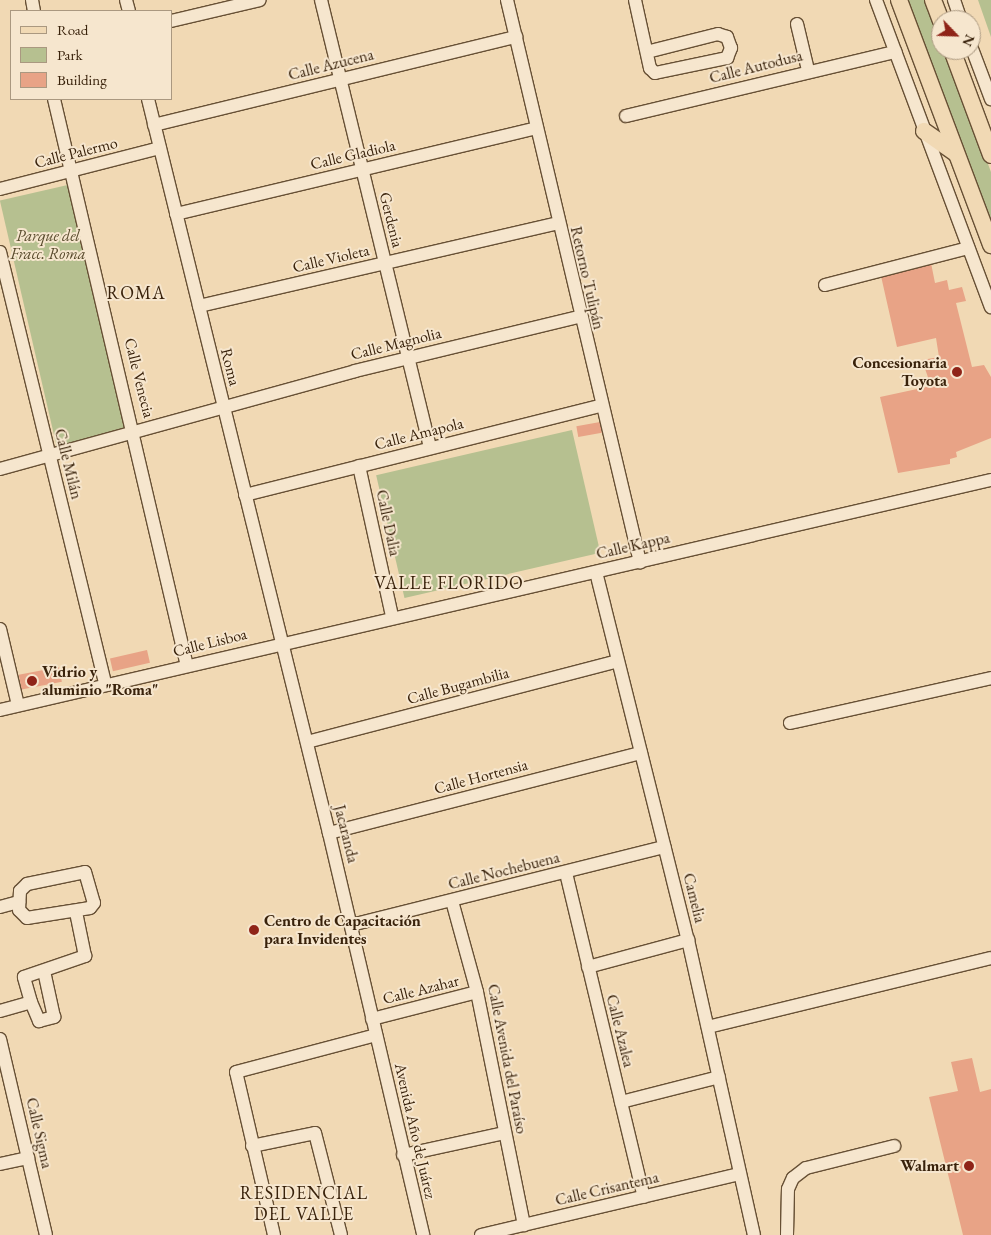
<!DOCTYPE html>
<meta charset="utf-8">
<style>
body{margin:0}
#map{position:relative;width:991px;height:1235px;overflow:hidden;background:#f1d9b4;font-family:"EB Garamond",serif}
div>[style]{position:absolute}
.green>*{inset:0;background:#b6c090;transform-origin:0 0}
.building>*{inset:0;background:#e8a386;transform-origin:0 0}
.roads{filter:drop-shadow(1px 0 #675035) drop-shadow(-1px 0 #675035) drop-shadow(0 1px #675035) drop-shadow(0 -1px #675035)}
.minor>*{height:12px;margin:-6px;padding:0 6px;transform-origin:6px;border-radius:6px;background:#f6e6ce}
.major>*{height:16px;margin:-8px;padding:0 8px;transform-origin:8px;border-radius:8px;background:#f1d9b4}
.dots>*{width:14px;height:14px;translate:-50% -50%;box-sizing:border-box;border:2px solid #f6e6ce;border-radius:50%}
span{translate:-50% -50%;white-space:nowrap;text-align:center;line-height:1.15;-webkit-text-stroke:4px #f6e6ce;paint-order:stroke}
.street-label{font-size:16px;color:#39220b}
.park-label{font-size:16px;color:#584a2c;font-style:italic}
.poi-label{font-size:16px;color:#39220b;font-weight:700}
.right{translate:-100% -50%;text-align:right}
.left{translate:0 -50%;text-align:left}
.neighbourhood-label{font-size:18px;color:#39220b;letter-spacing:1px}
.legend{position:absolute;left:10px;top:10px;width:162px;height:90px;box-sizing:border-box;background:#f6e6ce;border:1px solid #aa9880;margin:0;padding:6px 9px;list-style:none;font-size:15px;color:#39220b}
.legend li{display:flex;align-items:center;gap:10px;height:25px}
.legend b{width:25px;border:1px solid #aa9880}
.north{position:absolute;left:931px;top:10px;width:50px;height:50px;box-sizing:border-box;background:#f6e6ce;border:1px solid #aa9880;border-radius:50%;rotate:114deg;font-size:14px;font-weight:700;line-height:20px;text-align:center;color:#39220b}
.north::after{content:'';display:block;margin:auto;width:18px;height:22px;background:#8f2418;clip-path:polygon(50% 0,100% 100%,50% 72%,0 100%)}
</style>
<div id="map">
<div class="green">
<i style="clip-path:polygon(907px 0,926px 0,941px 50px,945px 50px,991px 172px,991px 227px)"></i>
<i style="clip-path:polygon(978px 0,991px 0,991px 37px)"></i>
<i style="left:72px;top:184px;width:253px;height:74px;rotate:77deg"></i>
<i style="left:572px;top:430px;width:126px;height:201px;rotate:77deg"></i>
</div>
<div class="building">
<i style="clip-path:polygon(931px 263px,935px 283px,947px 280px,949px 290px,962px 287px,966px 301px,956px 303px,972px 367px,984px 365px,991px 377px,991px 438px,956px 452px,957px 457px,950px 459px,950px 464px,898px 473px,880px 397px,931px 386px,922px 360px,939px 357px,936px 338px,897px 347px,881px 276px)"></i>
<i style="left:600px;top:422px;width:11px;height:24px;rotate:80deg"></i>
<i style="left:147px;top:650px;width:13px;height:38px;rotate:77deg"></i>
<i style="left:59px;top:667px;width:15px;height:41px;rotate:79deg"></i>
<i style="clip-path:polygon(972px 1058px,980px 1092px,991px 1089px,991px 1235px,963px 1235px,929px 1097px,958px 1091px,951px 1062px)"></i>
</div>
<div class="roads">
<div class="minor">
<i style="left:32px;top:0;width:11px;rotate:80deg"></i>
<i style="left:126px;top:0;width:11px;rotate:75deg"></i>
<i style="left:321px;top:0;width:461px;rotate:76.3deg"></i>
<i style="left:507px;top:0;width:578px;rotate:76.69deg"></i>
<i style="left:635px;top:0;width:70px;rotate:77.6deg"></i>
<i style="left:650px;top:68px;width:7px;rotate:45deg"></i>
<i style="left:655px;top:73px;width:74px;rotate:-11.8deg"></i>
<i style="left:727px;top:58px;width:11px;rotate:-68deg"></i>
<i style="left:731px;top:48px;width:12px;rotate:-110deg"></i>
<i style="left:727px;top:37px;width:9px;rotate:-162deg"></i>
<i style="left:718px;top:34px;width:73px;rotate:165.8deg"></i>
<i style="left:876px;top:0;width:328px;rotate:69.5deg"></i>
<i style="left:954px;top:0;width:21px;rotate:71deg"></i>
<i style="left:171px;top:21px;width:91px;rotate:-13.3deg"></i>
<i style="left:797px;top:24px;width:47px;rotate:76.6deg"></i>
<i style="left:971px;top:46px;width:57px;rotate:69.3deg"></i>
<i style="left:54px;top:99px;width:582px;rotate:76.8deg"></i>
<i style="left:148px;top:99px;width:756px;rotate:76.15deg"></i>
<i style="left:329px;top:833px;width:413px;rotate:76.8deg"></i>
<i style="left:626px;top:116px;width:277px;rotate:-13.4deg"></i>
<i style="left:154px;top:125px;width:373px;rotate:-13.7deg"></i>
<i style="left:0;top:189px;width:165px;rotate:-14.4deg"></i>
<i style="left:176px;top:214px;width:371px;rotate:-13.4deg"></i>
<i style="left:0;top:252px;width:445px;rotate:76.3deg"></i>
<i style="left:825px;top:285px;width:148px;rotate:-14.5deg"></i>
<i style="left:199px;top:306px;width:368px;rotate:-13deg"></i>
<i style="left:359px;top:466px;width:154px;rotate:77.6deg"></i>
<i style="left:0;top:469px;width:368px;rotate:-15.4deg"></i>
<i style="left:355px;top:371px;width:230px;rotate:-13.6deg"></i>
<i style="left:245px;top:495px;width:366px;rotate:-14.1deg"></i>
<i style="left:596px;top:572px;width:379px;rotate:76deg"></i>
<i style="left:688px;top:940px;width:302px;rotate:77.4deg"></i>
<i style="left:0;top:629px;width:78px;rotate:76.7deg"></i>
<i style="left:0;top:710px;width:1017px;rotate:-13.07deg"></i>
<i style="left:790px;top:723px;width:206px;rotate:-12.6deg"></i>
<i style="left:307px;top:742px;width:320px;rotate:-14.6deg"></i>
<i style="left:329px;top:833px;width:322px;rotate:-14.4deg"></i>
<i style="left:85px;top:872px;width:32px;rotate:74deg"></i>
<i style="left:94px;top:903px;width:6px;rotate:129deg"></i>
<i style="left:90px;top:908px;width:64px;rotate:171deg"></i>
<i style="left:27px;top:918px;width:11px;rotate:-135deg"></i>
<i style="left:19px;top:910px;width:19px;rotate:-87deg"></i>
<i style="left:20px;top:891px;width:10px;rotate:-45deg"></i>
<i style="left:27px;top:884px;width:59px;rotate:-11.7deg"></i>
<i style="left:566px;top:873px;width:333px;rotate:76.5deg"></i>
<i style="left:452px;top:901px;width:94px;rotate:74.6deg"></i>
<i style="left:477px;top:992px;width:238px;rotate:78.6deg"></i>
<i style="left:0;top:907px;width:20px;rotate:-15deg"></i>
<i style="left:351px;top:925px;width:323px;rotate:-14deg"></i>
<i style="left:588px;top:967px;width:104px;rotate:-15.1deg"></i>
<i style="left:31px;top:1002px;width:26px;rotate:-106deg"></i>
<i style="left:24px;top:977px;width:65px;rotate:-19deg"></i>
<i style="left:85px;top:956px;width:45px;rotate:-101.6deg"></i>
<i style="left:0;top:1011px;width:32px;rotate:-16deg"></i>
<i style="left:31px;top:1002px;width:21px;rotate:67deg"></i>
<i style="left:39px;top:1021px;width:16px;rotate:-15deg"></i>
<i style="left:54px;top:1017px;width:47px;rotate:-102.3deg"></i>
<i style="left:372px;top:1019px;width:108px;rotate:-14.4deg"></i>
<i style="left:708px;top:1027px;width:291px;rotate:-13.7deg"></i>
<i style="left:0;top:1039px;width:201px;rotate:76.8deg"></i>
<i style="left:621px;top:1102px;width:101px;rotate:-14.3deg"></i>
<i style="left:252px;top:1146px;width:64px;rotate:-11.7deg"></i>
<i style="left:315px;top:1133px;width:105px;rotate:75.7deg"></i>
<i style="left:403px;top:1155px;width:103px;rotate:-12.3deg"></i>
<i style="left:0;top:1164px;width:29px;rotate:-12deg"></i>
<i style="left:274px;top:1235px;width:167px;rotate:-103.1deg"></i>
<i style="left:236px;top:1072px;width:145px;rotate:-14.8deg"></i>
<i style="left:481px;top:1235px;width:266px;rotate:-13.3deg"></i>
<i style="left:787px;top:1235px;width:46px;rotate:-88.8deg"></i>
<i style="left:788px;top:1189px;width:12px;rotate:-66deg"></i>
<i style="left:793px;top:1178px;width:16px;rotate:-38deg"></i>
<i style="left:806px;top:1168px;width:91px;rotate:-14deg"></i>
</div>
<div class="major">
<i style="left:899px;top:0;width:262px;rotate:69.4deg"></i>
<i style="left:933px;top:0;width:22px;rotate:69deg"></i>
<i style="left:952px;top:50px;width:112px;rotate:69.6deg"></i>
<i style="left:924px;top:131px;width:39px;rotate:35deg"></i>
</div>
</div>
<div class="dots">
<i style="left:957px;top:372px;background:#8f2418"></i>
<i style="left:32px;top:681px;background:#8f2418"></i>
<i style="left:254px;top:930px;background:#8f2418"></i>
<i style="left:969px;top:1166px;background:#8f2418"></i>
</div>
<div class="street-label">
<span style="left:331px;top:65px;rotate:-14deg">Calle Azucena</span>
<span style="left:756px;top:67px;rotate:-14deg">Calle Autodusa</span>
<span style="left:76px;top:153px;rotate:-14deg">Calle Palermo</span>
<span style="left:353px;top:155px;rotate:-13deg">Calle Gladiola</span>
<span style="left:391px;top:220px;rotate:76deg">Gerdenia</span>
<span style="left:331px;top:259px;rotate:-13deg">Calle Violeta</span>
<span style="left:587px;top:278px;rotate:77deg">Retorno Tulipán</span>
<span style="left:396px;top:344px;rotate:-14deg">Calle Magnolia</span>
<span style="left:230px;top:367px;rotate:76deg">Roma</span>
<span style="left:139px;top:378px;rotate:76deg">Calle Venecia</span>
<span style="left:419px;top:434px;rotate:-14deg">Calle Amapola</span>
<span style="left:68px;top:464px;rotate:76deg">Calle Milán</span>
<span style="left:388px;top:523px;rotate:78deg">Calle Dalia</span>
<span style="left:633px;top:546px;rotate:-13deg">Calle Kappa</span>
<span style="left:210px;top:643px;rotate:-14deg">Calle Lisboa</span>
<span style="left:458px;top:686px;rotate:-15deg">Calle Bugambilia</span>
<span style="left:481px;top:777px;rotate:-15deg">Calle Hortensia</span>
<span style="left:346px;top:834px;rotate:76deg">Jacaranda</span>
<span style="left:504px;top:871px;rotate:-14deg">Calle Nochebuena</span>
<span style="left:694px;top:898px;rotate:76deg">Camelia</span>
<span style="left:421px;top:990px;rotate:-14deg">Calle Azahar</span>
<span style="left:620px;top:1031px;rotate:76deg">Calle Azalea</span>
<span style="left:507px;top:1059px;rotate:79deg">Calle Avenida del Paraíso</span>
<span style="left:415px;top:1131px;rotate:77deg">Avenida Año de Juárez</span>
<span style="left:39px;top:1133px;rotate:77deg">Calle Sigma</span>
<span style="left:607px;top:1189px;rotate:-13deg">Calle Crisantema</span>
</div>
<div class="park-label">
<span style="left:48px;top:245px">Parque del<br>Fracc. Roma</span>
</div>
<div class="poi-label">
<span class="right" style="left:947px;top:372px">Concesionaria<br>Toyota</span>
<span class="left" style="left:42px;top:681px">Vidrio y<br>aluminio "Roma"</span>
<span class="left" style="left:264px;top:930px">Centro de Capacitación<br>para Invidentes</span>
<span class="right" style="left:959px;top:1166px">Walmart</span>
</div>
<div class="neighbourhood-label">
<span style="left:136px;top:293px">ROMA</span>
<span style="left:449px;top:583px">VALLE FLORIDO</span>
<span style="left:304px;top:1204px">RESIDENCIAL<br>DEL VALLE</span>
</div>
<ul class="legend">
<li><b style="height:6px;background:#f1d9b4"></b>Road</li>
<li><b style="height:14px;background:#b6c090"></b>Park</li>
<li><b style="height:14px;background:#e8a386"></b>Building</li>
</ul>
<div class="north">N</div>
</div>
